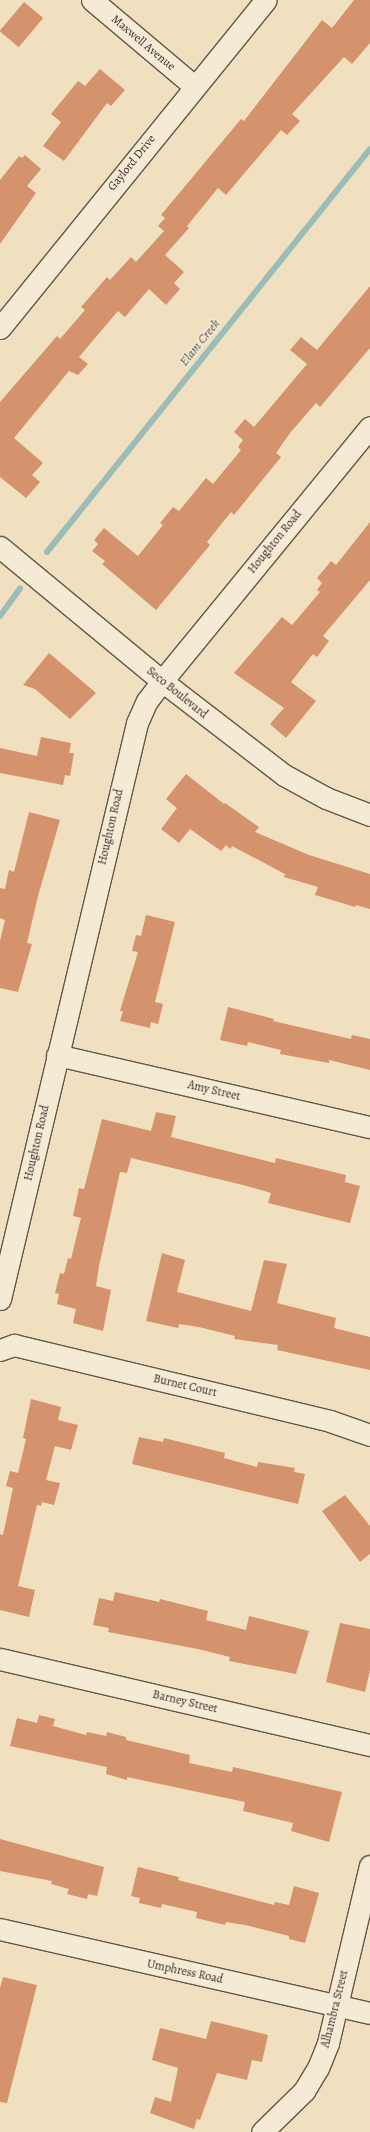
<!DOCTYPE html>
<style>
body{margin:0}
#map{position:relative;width:370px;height:2132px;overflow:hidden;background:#f0e0bf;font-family:Alegreya,serif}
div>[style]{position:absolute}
.stream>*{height:6px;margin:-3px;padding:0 3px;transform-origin:3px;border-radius:3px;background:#9bbcb8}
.building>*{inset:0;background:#d4936c;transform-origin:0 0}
.roads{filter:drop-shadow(1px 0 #64574b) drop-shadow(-1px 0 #64574b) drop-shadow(0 1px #64574b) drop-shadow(0 -1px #64574b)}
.minor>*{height:21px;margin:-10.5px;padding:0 10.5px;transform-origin:10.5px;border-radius:10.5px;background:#f5ebd5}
span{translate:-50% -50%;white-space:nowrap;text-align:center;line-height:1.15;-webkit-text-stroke:3px #f5ebd5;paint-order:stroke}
.street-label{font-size:12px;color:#352924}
.water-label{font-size:13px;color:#4e4e49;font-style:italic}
</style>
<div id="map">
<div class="stream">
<i style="left:47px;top:552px;width:516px;rotate:-51.29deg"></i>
<i style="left:0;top:616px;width:34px;rotate:-54deg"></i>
</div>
<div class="building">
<i style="clip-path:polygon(354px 0,370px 0,370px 43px,352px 64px,344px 57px,292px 114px,300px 121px,287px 135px,281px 130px,226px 195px,218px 188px,187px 226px,189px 228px,165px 255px,184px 272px,174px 283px,180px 289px,166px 305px,149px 289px,125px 317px,118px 311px,79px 357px,88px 364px,78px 375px,69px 371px,14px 438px,43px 463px,32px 475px,40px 482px,26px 498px,0 477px,0 402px,57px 336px,60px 339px,85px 310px,81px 307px,107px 277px,110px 280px,131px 257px,136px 262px,164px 231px,158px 226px,165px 218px,161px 215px,241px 119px,244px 121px,322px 20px,332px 28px)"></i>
<i style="left:24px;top:2px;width:25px;height:38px;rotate:40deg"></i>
<i style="clip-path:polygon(100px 69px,125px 90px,111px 106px,107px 103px,64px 161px,43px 146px,61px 122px,51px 114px,78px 81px,85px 86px)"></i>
<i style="clip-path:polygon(25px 155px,41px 169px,27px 186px,36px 193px,0 244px,0 180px,19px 156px,22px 158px)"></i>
<i style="clip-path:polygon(370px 286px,370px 348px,320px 407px,316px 403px,290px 433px,276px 453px,281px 457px,234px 515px,231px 512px,207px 542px,210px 545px,156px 610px,102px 564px,105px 561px,92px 551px,98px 544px,94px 540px,104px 528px,138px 556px,163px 525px,160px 523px,173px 507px,179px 511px,206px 478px,213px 484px,241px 450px,238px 447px,243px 440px,234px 432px,245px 419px,254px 427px,307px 364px,290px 350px,301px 337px,317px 350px)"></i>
<i style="clip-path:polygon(370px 522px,370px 580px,323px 636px,329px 641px,317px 657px,313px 654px,291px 682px,316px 701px,286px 738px,270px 724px,284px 708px,234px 673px,282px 617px,292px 625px,320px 592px,317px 590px,322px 583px,317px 578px,331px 561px,336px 565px)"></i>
<i style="clip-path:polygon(49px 653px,96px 693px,70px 719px,35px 689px,23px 685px)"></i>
<i style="clip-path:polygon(41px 737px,71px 743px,69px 753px,74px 753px,70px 776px,65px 775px,63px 785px,0 773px,0 748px,37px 756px)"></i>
<i style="clip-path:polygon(186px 774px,224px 804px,225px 803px,259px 827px,255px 832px,309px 855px,370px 874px,370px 909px,356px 905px,355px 907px,315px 895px,318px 887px,284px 877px,285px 874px,232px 846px,230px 849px,226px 845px,221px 851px,190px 829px,179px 843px,161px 829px,177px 808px,166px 799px)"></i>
<i style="clip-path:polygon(29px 812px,60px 820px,38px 896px,27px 943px,32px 944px,18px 992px,0 988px,0 941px,5px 920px,0 918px,0 888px,5px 889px,9px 870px,14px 872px)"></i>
<i style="clip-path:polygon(146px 915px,175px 922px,155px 1002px,163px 1004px,158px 1024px,151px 1022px,150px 1028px,120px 1021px,123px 1011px,120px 1011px,138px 952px,132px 951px,136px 935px,141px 936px)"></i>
<i style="clip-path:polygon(228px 1007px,274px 1019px,273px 1021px,351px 1039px,352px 1035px,370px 1039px,370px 1070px,329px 1060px,329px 1063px,280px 1054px,281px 1050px,248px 1042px,247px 1046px,220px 1040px)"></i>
<i style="clip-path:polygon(156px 1112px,176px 1116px,171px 1137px,275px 1163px,276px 1158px,346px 1175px,345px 1182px,360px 1186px,350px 1223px,268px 1203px,271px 1193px,247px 1186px,131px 1158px,127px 1173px,120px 1172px,99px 1266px,96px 1286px,111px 1290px,103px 1331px,73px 1323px,76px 1309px,57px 1304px,59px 1294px,55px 1293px,60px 1273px,64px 1274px,68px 1258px,71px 1259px,81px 1218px,73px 1216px,79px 1188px,84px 1189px,102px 1119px,151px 1131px)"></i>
<i style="clip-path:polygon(162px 1253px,185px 1260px,177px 1292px,251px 1311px,264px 1260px,287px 1264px,277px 1303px,336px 1318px,334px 1328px,370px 1337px,370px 1370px,277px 1350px,278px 1345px,234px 1339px,235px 1336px,199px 1327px,179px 1324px,178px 1328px,146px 1321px)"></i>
<i style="clip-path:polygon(31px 1399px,61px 1407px,58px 1420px,78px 1425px,71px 1450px,55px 1446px,46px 1480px,60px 1483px,54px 1505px,42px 1502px,41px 1506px,37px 1505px,18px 1586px,35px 1590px,29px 1617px,0 1610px,0 1534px,3px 1535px,13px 1488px,6px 1486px,10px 1471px,18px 1473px,26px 1439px,23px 1438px)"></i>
<i style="clip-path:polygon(139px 1437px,163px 1442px,164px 1438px,225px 1453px,224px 1458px,257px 1467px,258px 1462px,295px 1468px,294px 1472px,305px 1474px,298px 1504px,132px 1464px)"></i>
<i style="clip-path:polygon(345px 1495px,370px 1526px,370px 1554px,360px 1562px,322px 1511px)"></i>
<i style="clip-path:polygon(115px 1592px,159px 1602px,160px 1599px,208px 1611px,206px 1620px,246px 1630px,249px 1616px,309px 1631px,296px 1674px,229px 1661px,230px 1657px,198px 1649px,108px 1632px,109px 1628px,93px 1625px,99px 1598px,113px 1601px)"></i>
<i style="clip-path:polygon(340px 1623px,370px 1629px,370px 1670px,365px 1692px,326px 1682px)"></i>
<i style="clip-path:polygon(39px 1715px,55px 1719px,53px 1726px,86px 1735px,87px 1732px,106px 1736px,107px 1732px,126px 1737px,126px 1740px,190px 1755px,189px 1763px,232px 1772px,233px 1767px,342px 1792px,329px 1842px,291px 1831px,293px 1823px,243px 1811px,245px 1802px,127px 1777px,127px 1780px,106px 1774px,107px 1767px,10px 1746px,17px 1718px,37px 1723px)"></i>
<i style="clip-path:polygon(0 1839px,104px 1867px,97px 1896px,88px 1894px,87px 1899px,67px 1894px,69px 1889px,51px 1884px,52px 1881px,0 1871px)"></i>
<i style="clip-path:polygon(138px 1867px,179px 1877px,178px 1880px,274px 1905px,275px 1902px,289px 1905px,294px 1886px,319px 1893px,305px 1943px,289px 1939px,289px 1936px,245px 1925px,226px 1922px,225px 1925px,196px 1918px,197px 1912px,162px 1904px,161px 1908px,139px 1903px,140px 1898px,131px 1896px)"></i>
<i style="clip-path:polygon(3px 1977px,37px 1985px,7px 2103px,0 2102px,0 1988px)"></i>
<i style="clip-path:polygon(211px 2021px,268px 2035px,262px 2062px,252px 2060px,247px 2080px,217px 2073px,200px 2120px,197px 2119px,194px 2129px,150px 2113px,155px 2097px,171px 2102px,178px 2068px,152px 2060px,160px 2028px,206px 2039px)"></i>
</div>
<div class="roads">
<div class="minor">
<i style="left:92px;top:0;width:133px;rotate:40.1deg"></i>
<i style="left:0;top:328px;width:422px;rotate:-51deg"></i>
<i style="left:0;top:547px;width:210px;rotate:39.6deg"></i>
<i style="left:162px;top:681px;width:154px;rotate:37.6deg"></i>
<i style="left:284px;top:775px;width:48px;rotate:28.7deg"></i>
<i style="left:326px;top:798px;width:47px;rotate:21.1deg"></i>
<i style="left:57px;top:1055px;width:321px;rotate:13deg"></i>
<i style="left:0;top:1299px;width:592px;rotate:-76.62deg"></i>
<i style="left:137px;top:723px;width:24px;rotate:-66deg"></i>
<i style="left:147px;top:701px;width:25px;rotate:-53deg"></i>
<i style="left:162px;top:681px;width:328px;rotate:-50.7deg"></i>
<i style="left:0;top:1350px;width:15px;rotate:-20deg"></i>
<i style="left:14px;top:1345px;width:325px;rotate:13.5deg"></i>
<i style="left:330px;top:1421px;width:42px;rotate:19.3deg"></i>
<i style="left:0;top:1659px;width:380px;rotate:13.1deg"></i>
<i style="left:0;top:1929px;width:379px;rotate:12.8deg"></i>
<i style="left:262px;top:2132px;width:59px;rotate:-44.3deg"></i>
<i style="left:304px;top:2091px;width:27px;rotate:-59deg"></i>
<i style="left:318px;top:2068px;width:27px;rotate:-68deg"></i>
<i style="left:328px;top:2043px;width:182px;rotate:-76.7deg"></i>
</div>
</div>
<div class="street-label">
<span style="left:143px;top:43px;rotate:40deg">Maxwell Avenue</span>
<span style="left:132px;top:163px;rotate:-51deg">Gaylord Drive</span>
<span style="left:275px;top:542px;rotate:-51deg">Houghton Road</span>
<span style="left:177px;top:693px;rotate:39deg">Seco Boulevard</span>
<span style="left:111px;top:827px;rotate:-77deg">Houghton Road</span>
<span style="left:214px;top:1091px;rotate:13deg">Amy Street</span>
<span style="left:37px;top:1143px;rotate:-77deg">Houghton Road</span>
<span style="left:185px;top:1386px;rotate:13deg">Burnet Court</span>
<span style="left:185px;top:1702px;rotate:13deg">Barney Street</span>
<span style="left:185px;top:1972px;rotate:12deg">Umphress Road</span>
<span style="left:335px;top:2009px;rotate:-76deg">Alhambra Street</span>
</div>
<div class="water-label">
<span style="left:200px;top:343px;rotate:-51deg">Elam Creek</span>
</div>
</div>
